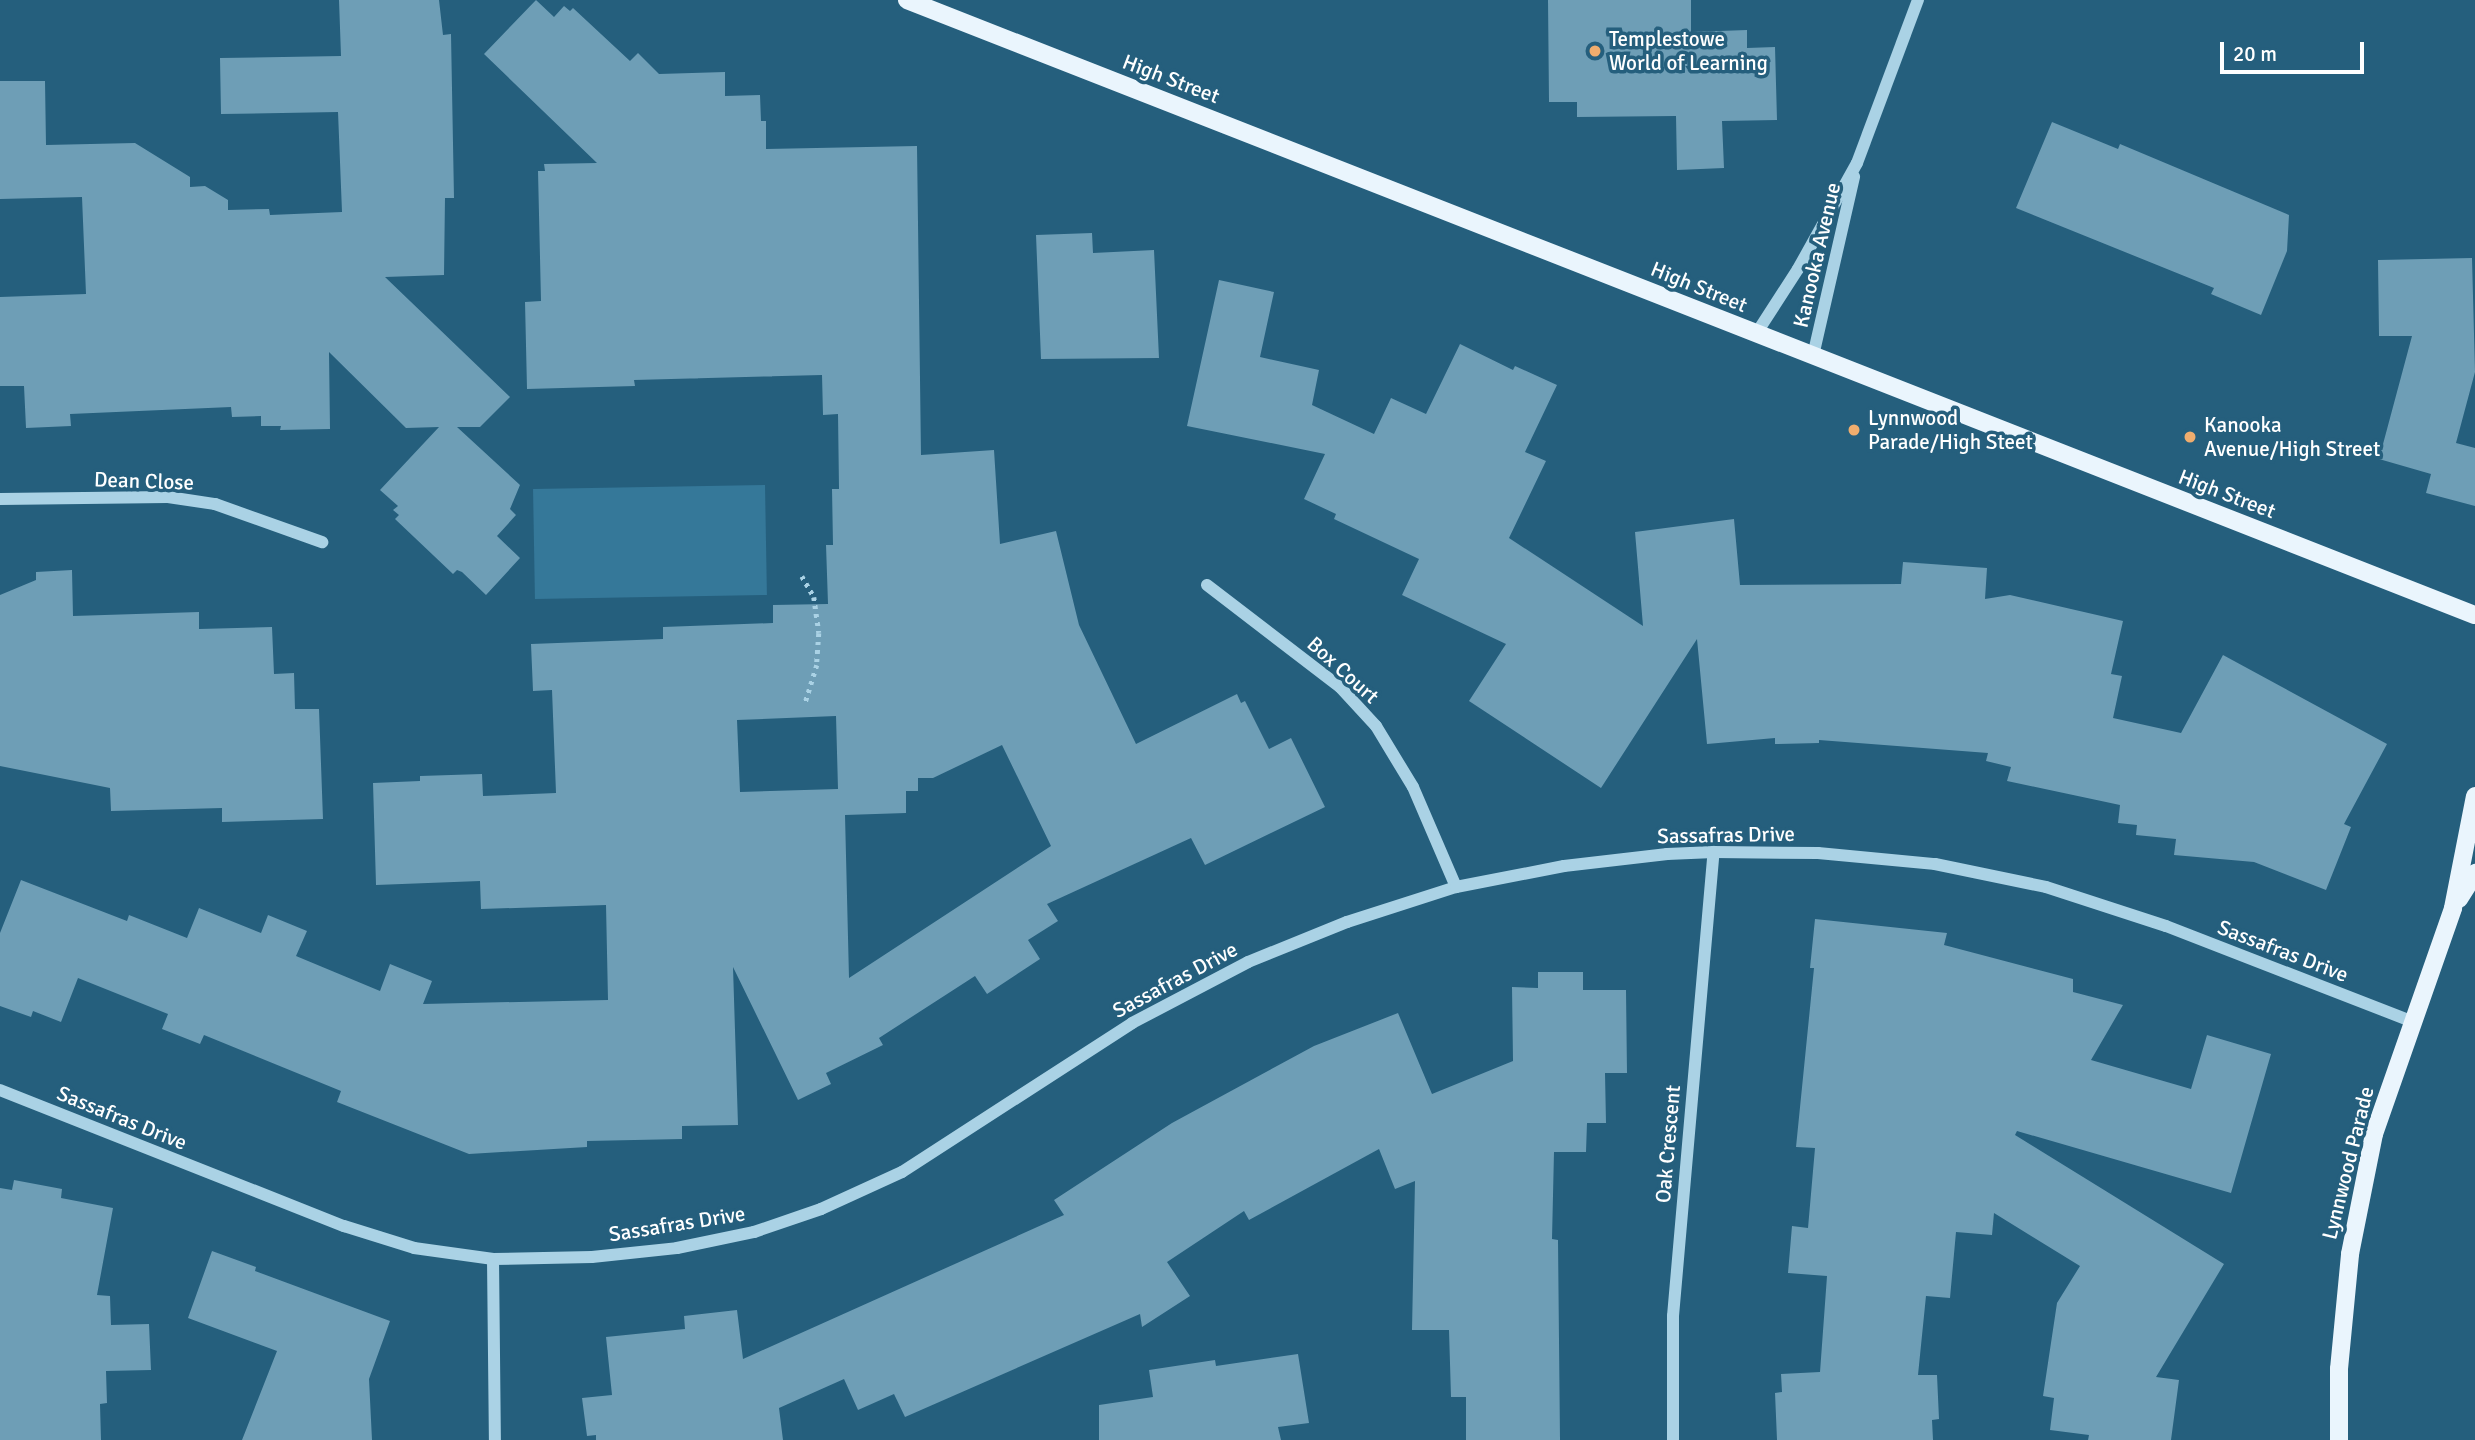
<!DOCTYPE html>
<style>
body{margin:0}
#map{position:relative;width:2475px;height:1440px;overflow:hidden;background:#255f7d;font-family:Signika,sans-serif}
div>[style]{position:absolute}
.green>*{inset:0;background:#357899;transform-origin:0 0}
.building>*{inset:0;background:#6e9eb6}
.path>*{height:4.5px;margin-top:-2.25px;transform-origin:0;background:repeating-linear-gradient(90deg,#aad2e5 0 3.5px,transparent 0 8.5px)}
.minor>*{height:12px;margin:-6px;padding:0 6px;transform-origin:6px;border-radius:6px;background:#aad2e5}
.major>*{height:18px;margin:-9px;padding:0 9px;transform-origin:9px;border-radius:9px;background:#eaf5fd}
.dots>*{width:19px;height:19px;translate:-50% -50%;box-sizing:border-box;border:4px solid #255f7d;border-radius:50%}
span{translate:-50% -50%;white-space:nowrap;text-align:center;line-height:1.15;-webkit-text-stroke:7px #255f7d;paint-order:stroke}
.poi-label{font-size:21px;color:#fff}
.left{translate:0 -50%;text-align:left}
.street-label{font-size:21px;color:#fff}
.scale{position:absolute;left:2220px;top:42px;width:144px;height:32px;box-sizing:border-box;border:4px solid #fff;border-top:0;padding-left:9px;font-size:21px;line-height:24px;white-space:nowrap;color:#fff;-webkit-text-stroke:5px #255f7d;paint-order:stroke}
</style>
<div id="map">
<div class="green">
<i style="left:765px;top:485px;width:110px;height:232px;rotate:89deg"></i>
</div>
<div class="building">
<i style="clip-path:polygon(339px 0,439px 0,443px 35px,451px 34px,454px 198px,445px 198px,444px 275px,385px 277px,510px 397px,480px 427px,457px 427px,520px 485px,510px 509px,516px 515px,497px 536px,520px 558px,486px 595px,462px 572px,457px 570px,453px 574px,395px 519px,399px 515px,393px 510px,398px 506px,380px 490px,439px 427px,406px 428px,329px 352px,330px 429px,280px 430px,281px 426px,261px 426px,261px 416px,232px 417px,231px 407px,70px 414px,71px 426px,26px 428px,24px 386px,0 386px,0 297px,86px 294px,82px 197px,0 199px,0 81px,45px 81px,46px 145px,135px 143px,190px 177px,190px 187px,205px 186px,228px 200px,228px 210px,269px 209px,270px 215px,342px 212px,338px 112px,221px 114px,220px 58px,341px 56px)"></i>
<i style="clip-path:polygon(evenodd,536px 0,554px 17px,564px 6px,570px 11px,573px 8px,630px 61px,638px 53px,659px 74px,725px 72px,725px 96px,760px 95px,761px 121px,766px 121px,766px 149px,917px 146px,921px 455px,994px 450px,1000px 544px,1056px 531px,1079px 625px,1136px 744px,1237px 694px,1241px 703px,1245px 701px,1269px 749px,1291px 738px,1325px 807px,1205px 865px,1191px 838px,1047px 904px,1058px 921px,1028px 940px,1040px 959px,987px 994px,975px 976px,879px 1038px,883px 1045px,826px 1073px,831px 1084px,798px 1100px,733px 967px,738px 1125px,682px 1126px,682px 1139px,587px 1141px,587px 1147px,469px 1154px,337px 1102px,341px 1091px,204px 1035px,200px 1044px,162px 1029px,168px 1014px,78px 978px,61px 1022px,33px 1011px,31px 1017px,0 1006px,0 933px,21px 880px,127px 921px,129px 915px,187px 938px,199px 908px,261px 933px,268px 915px,307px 931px,296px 956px,380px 991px,390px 964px,432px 981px,423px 1004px,608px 1000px,606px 905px,481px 909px,480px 881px,376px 885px,373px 783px,420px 781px,420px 776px,482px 774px,483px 796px,556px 793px,552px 690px,533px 691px,531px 644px,663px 639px,663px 627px,773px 623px,773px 605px,828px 604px,826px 545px,833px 545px,832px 489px,839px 489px,838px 414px,823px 415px,822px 375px,634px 380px,635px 386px,527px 389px,525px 302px,541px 301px,538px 171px,545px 171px,544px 164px,597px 163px,484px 54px,536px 0,836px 716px,838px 789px,740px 792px,737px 720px,836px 716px,536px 0,1002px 745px,1051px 846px,849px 978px,845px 815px,906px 813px,906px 791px,918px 791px,918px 778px,933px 778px,1002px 745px)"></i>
<i style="clip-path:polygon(1548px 0,1691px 0,1691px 32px,1747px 30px,1747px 48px,1775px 47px,1777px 120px,1722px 121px,1724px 168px,1677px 170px,1676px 116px,1577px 117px,1577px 102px,1549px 102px)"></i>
<i style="clip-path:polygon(2052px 122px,2118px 149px,2120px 144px,2289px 215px,2287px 251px,2261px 315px,2211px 294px,2214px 288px,2016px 208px)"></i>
<i style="clip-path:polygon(1092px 233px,1093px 253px,1154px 250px,1159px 358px,1041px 359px,1036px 235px)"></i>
<i style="clip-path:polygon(2472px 258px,2475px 372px,2456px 443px,2475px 448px,2475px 506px,2426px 493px,2431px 474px,2379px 459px,2412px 336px,2379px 336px,2378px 260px)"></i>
<i style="clip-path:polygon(1219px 280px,1274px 292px,1260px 357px,1319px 370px,1312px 405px,1374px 434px,1391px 398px,1426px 414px,1460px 344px,1513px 370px,1515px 366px,1557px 385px,1525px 452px,1546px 461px,1509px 538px,1643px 626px,1635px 532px,1734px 519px,1740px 585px,1901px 584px,1903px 562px,1987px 568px,1985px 599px,2010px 595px,2123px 621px,2111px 674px,2122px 676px,2113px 718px,2181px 733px,2223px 655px,2387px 744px,2344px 824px,2351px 827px,2326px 890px,2254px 862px,2174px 855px,2176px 839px,2136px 835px,2137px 825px,2118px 823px,2120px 805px,2007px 781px,2011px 767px,1986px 761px,1988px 753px,1819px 740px,1819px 743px,1775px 744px,1775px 738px,1707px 744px,1697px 639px,1601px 788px,1469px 701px,1506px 644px,1402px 595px,1419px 559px,1334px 519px,1336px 514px,1304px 499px,1325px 454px,1187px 426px)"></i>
<i style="clip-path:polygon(72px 570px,73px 616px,199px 612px,199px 629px,272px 627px,274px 674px,294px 673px,295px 709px,319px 709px,323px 819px,222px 822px,222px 808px,111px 811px,110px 788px,0 766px,0 595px,36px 580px,36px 572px)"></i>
<i style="clip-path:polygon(1815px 919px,1947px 933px,1944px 945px,2073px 979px,2073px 992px,2123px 1005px,2091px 1060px,2191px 1089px,2207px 1035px,2271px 1054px,2231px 1193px,2017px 1131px,2015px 1135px,2224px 1264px,2156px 1377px,2179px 1380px,2171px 1440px,2088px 1440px,2089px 1435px,2050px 1430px,2054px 1398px,2043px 1396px,2057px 1303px,2080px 1266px,1994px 1213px,1992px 1235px,1956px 1232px,1950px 1298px,1926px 1296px,1918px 1375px,1937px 1375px,1939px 1419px,1932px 1420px,1933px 1440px,1777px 1440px,1775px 1393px,1782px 1392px,1781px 1374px,1820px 1372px,1827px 1276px,1788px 1273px,1792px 1226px,1808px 1228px,1815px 1148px,1796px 1147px,1814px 968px,1810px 968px)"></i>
<i style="clip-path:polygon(1538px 972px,1583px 972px,1583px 990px,1626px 990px,1627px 1073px,1605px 1073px,1606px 1123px,1587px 1123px,1586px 1152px,1554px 1152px,1552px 1239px,1558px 1240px,1560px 1440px,1466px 1440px,1466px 1397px,1451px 1397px,1449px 1330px,1412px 1330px,1415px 1181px,1395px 1189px,1379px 1149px,1249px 1220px,1244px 1211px,1167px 1262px,1190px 1296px,1142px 1327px,1140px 1314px,905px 1417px,894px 1394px,858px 1410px,844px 1379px,779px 1408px,783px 1440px,596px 1440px,596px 1435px,587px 1436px,582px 1398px,612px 1395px,606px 1337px,685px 1329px,684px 1316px,737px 1310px,743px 1359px,1064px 1215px,1054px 1200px,1172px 1123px,1314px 1046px,1398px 1013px,1432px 1094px,1513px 1061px,1512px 987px,1538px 988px)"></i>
<i style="clip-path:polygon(14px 1180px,62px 1189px,61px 1198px,113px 1208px,97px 1295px,110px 1296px,111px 1325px,149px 1324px,151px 1370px,106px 1371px,107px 1403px,100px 1404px,101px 1440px,0 1440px,0 1188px,12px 1190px)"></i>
<i style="clip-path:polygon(212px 1251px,256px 1267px,255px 1271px,390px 1321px,369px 1379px,372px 1440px,242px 1440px,277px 1351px,188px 1318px)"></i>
<i style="clip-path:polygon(1298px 1354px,1309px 1423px,1278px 1427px,1281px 1440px,1099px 1440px,1099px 1405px,1153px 1397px,1149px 1370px,1215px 1360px,1216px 1366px)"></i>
</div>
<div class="path">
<i style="left:802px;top:576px;width:24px;rotate:60deg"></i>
<i style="left:814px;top:597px;width:36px;rotate:82deg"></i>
<i style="left:819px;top:633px;width:32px;rotate:94deg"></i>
<i style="left:817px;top:665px;width:41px;rotate:107.1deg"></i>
</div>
<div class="minor">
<i style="left:1756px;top:334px;width:77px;rotate:-57.1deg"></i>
<i style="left:1798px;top:269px;width:121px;rotate:-60.9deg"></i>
<i style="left:1857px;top:163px;width:174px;rotate:-69.5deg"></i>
<i style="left:1813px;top:356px;width:184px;rotate:-77.1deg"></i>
<i style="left:0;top:499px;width:168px;rotate:-0.7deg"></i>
<i style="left:168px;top:497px;width:48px;rotate:8.5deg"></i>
<i style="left:215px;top:504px;width:114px;rotate:19.6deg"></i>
<i style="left:1207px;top:585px;width:168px;rotate:37.5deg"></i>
<i style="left:1340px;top:687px;width:53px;rotate:47.3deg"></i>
<i style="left:1376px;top:726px;width:71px;rotate:58.8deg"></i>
<i style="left:1413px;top:787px;width:109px;rotate:66.7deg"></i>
<i style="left:0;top:1090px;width:370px;rotate:21.6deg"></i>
<i style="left:344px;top:1226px;width:73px;rotate:17.4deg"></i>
<i style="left:414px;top:1248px;width:80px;rotate:7.9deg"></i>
<i style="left:493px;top:1259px;width:99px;rotate:-1.2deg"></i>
<i style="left:592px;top:1257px;width:85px;rotate:-6deg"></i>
<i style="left:677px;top:1248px;width:79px;rotate:-11.7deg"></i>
<i style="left:754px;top:1232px;width:71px;rotate:-18.9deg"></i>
<i style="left:821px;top:1209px;width:89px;rotate:-24.6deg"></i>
<i style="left:902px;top:1172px;width:274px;rotate:-32.9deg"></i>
<i style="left:1132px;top:1023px;width:131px;rotate:-27.7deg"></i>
<i style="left:1248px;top:962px;width:107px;rotate:-22deg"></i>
<i style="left:1347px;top:922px;width:114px;rotate:-17.8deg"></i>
<i style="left:1456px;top:887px;width:110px;rotate:-11deg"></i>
<i style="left:1564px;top:866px;width:104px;rotate:-6.6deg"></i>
<i style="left:1667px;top:854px;width:47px;rotate:-2.4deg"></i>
<i style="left:1714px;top:852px;width:104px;rotate:0.6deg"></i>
<i style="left:1818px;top:853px;width:118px;rotate:5.4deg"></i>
<i style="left:1935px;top:864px;width:113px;rotate:11.7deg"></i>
<i style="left:2046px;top:887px;width:126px;rotate:18deg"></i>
<i style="left:2166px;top:926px;width:263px;rotate:21.2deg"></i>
<i style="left:493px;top:1259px;width:181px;rotate:89.4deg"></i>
<i style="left:1673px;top:1440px;width:124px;rotate:-90deg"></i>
<i style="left:1673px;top:1316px;width:466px;rotate:-85deg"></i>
</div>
<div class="major">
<i style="left:907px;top:0;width:1684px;rotate:21.42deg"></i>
<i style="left:2459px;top:899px;width:31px;rotate:-58deg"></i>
<i style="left:2339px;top:1440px;width:71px;rotate:-90deg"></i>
<i style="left:2339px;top:1369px;width:116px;rotate:-84.5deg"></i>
<i style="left:2350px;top:1254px;width:122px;rotate:-78.7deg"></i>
<i style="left:2374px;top:1134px;width:239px;rotate:-70.7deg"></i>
<i style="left:2453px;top:908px;width:114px;rotate:-78.9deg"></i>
</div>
<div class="dots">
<i style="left:1595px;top:51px;background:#efad6e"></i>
<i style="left:1854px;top:430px;background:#efad6e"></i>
<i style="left:2190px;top:437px;background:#efad6e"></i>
</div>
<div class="poi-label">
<span class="left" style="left:1609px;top:51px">Templestowe<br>World of Learning</span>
<span class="left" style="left:1868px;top:430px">Lynnwood<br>Parade/High Steet</span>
<span class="left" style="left:2204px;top:437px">Kanooka<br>Avenue/High Street</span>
</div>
<div class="street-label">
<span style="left:1171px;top:79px;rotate:21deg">High Street</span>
<span style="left:1817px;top:255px;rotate:-77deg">Kanooka Avenue</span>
<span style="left:1699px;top:287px;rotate:22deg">High Street</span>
<span style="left:144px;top:481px;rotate:2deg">Dean Close</span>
<span style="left:2227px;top:494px;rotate:21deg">High Street</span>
<span style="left:1343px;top:670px;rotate:42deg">Box Court</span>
<span style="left:1726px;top:835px;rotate:-1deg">Sassafras Drive</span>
<span style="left:2283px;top:951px;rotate:21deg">Sassafras Drive</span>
<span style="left:1175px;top:980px;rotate:-28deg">Sassafras Drive</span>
<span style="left:122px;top:1118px;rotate:22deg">Sassafras Drive</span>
<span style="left:1668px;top:1144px;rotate:-85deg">Oak Crescent</span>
<span style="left:2348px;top:1163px;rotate:-76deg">Lynnwood Parade</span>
<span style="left:677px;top:1224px;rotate:-9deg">Sassafras Drive</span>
</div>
<div class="scale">20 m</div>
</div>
